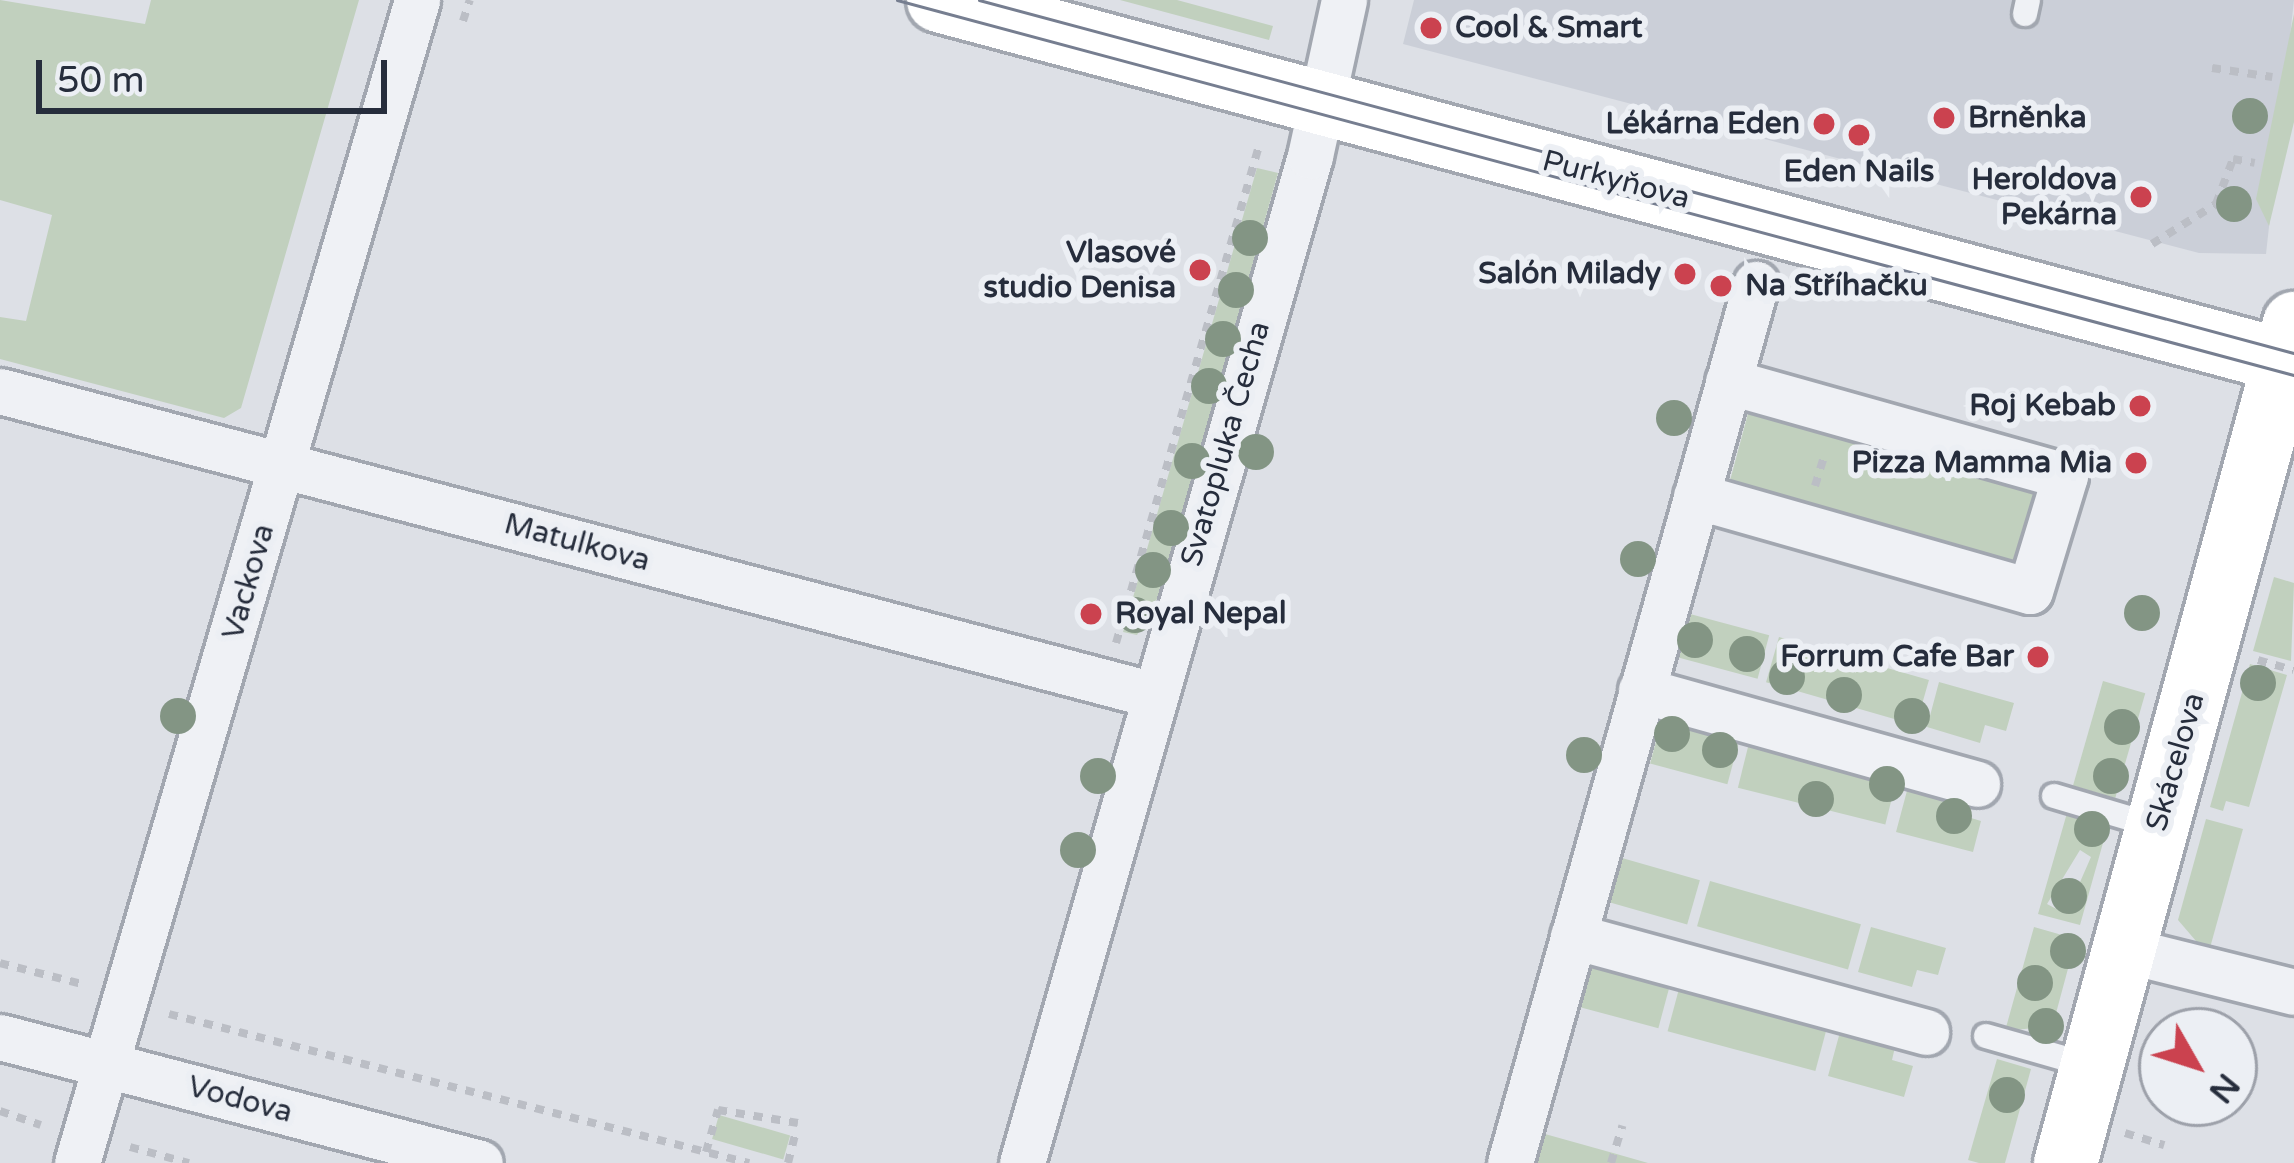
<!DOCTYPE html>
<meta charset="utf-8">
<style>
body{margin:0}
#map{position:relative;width:2294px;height:1163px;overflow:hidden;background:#dde0e6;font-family:"Varela Round",sans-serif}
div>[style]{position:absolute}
.built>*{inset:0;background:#cbcfd8}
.green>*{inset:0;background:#c1d0be;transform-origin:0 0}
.path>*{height:8px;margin-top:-4px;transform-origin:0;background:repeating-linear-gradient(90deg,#bbbec5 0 9px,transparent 0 18px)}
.roads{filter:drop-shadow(3px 0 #a2a7b0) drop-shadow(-3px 0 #a2a7b0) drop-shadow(0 3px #a2a7b0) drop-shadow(0 -3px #a2a7b0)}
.lane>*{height:24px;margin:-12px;padding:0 12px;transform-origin:12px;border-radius:12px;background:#eff1f5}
.street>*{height:45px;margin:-22.5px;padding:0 22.5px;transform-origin:22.5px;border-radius:22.5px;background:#eff1f5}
.secondary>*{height:63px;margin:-31.5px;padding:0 31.5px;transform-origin:31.5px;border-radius:31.5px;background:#fff}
.tram>*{height:3px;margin:-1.5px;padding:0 1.5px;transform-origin:1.5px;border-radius:1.5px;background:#767e90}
.trees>*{width:36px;height:36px;margin:-18px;border-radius:50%;background:#839584}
.dots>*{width:33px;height:33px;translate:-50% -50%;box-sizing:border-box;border:6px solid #eceff4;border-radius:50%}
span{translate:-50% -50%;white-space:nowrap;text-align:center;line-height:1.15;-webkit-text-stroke:12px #eceff4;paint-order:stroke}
.poi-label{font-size:30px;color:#262d3c;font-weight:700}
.left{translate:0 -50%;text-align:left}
.right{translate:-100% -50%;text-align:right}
.street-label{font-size:30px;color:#262d3c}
.north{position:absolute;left:2138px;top:1007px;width:120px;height:120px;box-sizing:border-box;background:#eceff4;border:3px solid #9da1aa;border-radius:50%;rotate:129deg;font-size:33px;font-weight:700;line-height:48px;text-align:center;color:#262d3c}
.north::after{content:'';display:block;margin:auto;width:42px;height:54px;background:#cb424f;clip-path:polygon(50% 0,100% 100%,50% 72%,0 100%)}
.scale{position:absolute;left:36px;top:60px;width:351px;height:54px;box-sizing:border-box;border:6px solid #262d3c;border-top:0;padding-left:15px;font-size:36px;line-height:42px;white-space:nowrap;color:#262d3c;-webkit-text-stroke:9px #eceff4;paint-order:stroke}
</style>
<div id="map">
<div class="built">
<i style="clip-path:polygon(1414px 0,2294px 0,2266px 254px,2199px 253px,1403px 44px)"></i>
</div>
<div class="green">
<i style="clip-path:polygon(0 0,145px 24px,151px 0,359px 0,241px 408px,224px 418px,0 359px,0 317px,26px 321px,52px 215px,0 200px)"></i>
<i style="clip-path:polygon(1120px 0,1177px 0,1273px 26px,1269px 40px)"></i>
<i style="clip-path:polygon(2294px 14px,2294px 122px,2269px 226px,2256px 199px)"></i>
<i style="clip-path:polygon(1257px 168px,1278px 173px,1162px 590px,1137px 635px,1123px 632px)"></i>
<i style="left:1750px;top:406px;width:301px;height:84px;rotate:15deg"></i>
<i style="clip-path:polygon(2274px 577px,2294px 583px,2291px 661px,2253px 651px)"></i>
<i style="left:1690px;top:614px;width:82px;height:45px;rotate:15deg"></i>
<i style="left:1779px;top:637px;width:156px;height:47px;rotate:16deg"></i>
<i style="clip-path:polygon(2250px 664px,2287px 675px,2249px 807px,2226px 801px,2223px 811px,2210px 807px)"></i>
<i style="left:2103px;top:681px;width:44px;height:109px;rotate:16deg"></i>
<i style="clip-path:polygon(1939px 682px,2014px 703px,2006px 731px,1985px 725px,1980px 743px,1927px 727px)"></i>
<i style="left:1662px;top:719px;width:80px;height:46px;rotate:15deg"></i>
<i style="left:1749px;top:743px;width:152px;height:46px;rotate:14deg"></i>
<i style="clip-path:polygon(1908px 787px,1964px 802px,1961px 815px,1981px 821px,1973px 852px,1896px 832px)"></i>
<i style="clip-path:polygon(evenodd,2067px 813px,2108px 825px,2080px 925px,2038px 914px,2067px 813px,2080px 850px,2091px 857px,2066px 914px,2047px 904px,2080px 850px)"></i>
<i style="clip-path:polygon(2206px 819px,2243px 829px,2208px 955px,2178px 920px)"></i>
<i style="left:1622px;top:858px;width:81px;height:46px;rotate:16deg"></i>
<i style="left:1710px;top:881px;width:157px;height:47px;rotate:16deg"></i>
<i style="clip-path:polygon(1871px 927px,1946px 948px,1938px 975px,1917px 970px,1912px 987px,1858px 972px)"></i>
<i style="clip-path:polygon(2034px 927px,2076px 939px,2048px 1043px,2034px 1028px,2005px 1031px)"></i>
<i style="left:1593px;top:963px;width:80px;height:46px;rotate:15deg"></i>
<i style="left:1680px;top:985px;width:153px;height:48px;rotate:15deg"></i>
<i style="clip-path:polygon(1840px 1032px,1895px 1047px,1892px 1060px,1913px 1066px,1904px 1097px,1828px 1076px)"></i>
<i style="clip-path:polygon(1997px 1059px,2031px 1069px,2005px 1163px,1979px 1163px,1968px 1160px)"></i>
<i style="left:719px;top:1115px;width:74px;height:25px;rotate:16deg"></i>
<i style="clip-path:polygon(1545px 1134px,1613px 1153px,1648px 1163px,1537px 1163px)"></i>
</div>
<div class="path">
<i style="left:463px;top:21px;width:22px;rotate:-72deg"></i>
<i style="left:2212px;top:68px;width:61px;rotate:8.5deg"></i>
<i style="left:2005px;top:206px;width:11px;rotate:-75deg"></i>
<i style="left:2152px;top:244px;width:75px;rotate:-32deg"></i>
<i style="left:2216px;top:204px;width:48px;rotate:-69.3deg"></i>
<i style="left:2233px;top:159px;width:22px;rotate:10deg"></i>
<i style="left:1815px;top:486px;width:34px;rotate:-73deg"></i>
<i style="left:1116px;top:643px;width:521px;rotate:-73.96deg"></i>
<i style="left:2258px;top:660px;width:37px;rotate:16deg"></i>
<i style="left:0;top:963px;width:85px;rotate:14.4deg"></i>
<i style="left:169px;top:1014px;width:599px;rotate:14.41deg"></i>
<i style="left:2140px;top:1077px;width:23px;rotate:13deg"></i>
<i style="left:0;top:1111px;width:43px;rotate:18.9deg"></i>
<i style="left:2125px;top:1133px;width:41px;rotate:17.1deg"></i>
<i style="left:130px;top:1147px;width:61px;rotate:15.2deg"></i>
<i style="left:706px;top:1152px;width:44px;rotate:-74.1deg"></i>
<i style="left:718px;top:1110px;width:81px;rotate:9.2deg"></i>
<i style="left:788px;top:1163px;width:34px;rotate:-76deg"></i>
<i style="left:1611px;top:1163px;width:39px;rotate:-73deg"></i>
</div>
<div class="roads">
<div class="lane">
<i style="left:2025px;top:14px;width:14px;rotate:-78deg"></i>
<i style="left:2054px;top:796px;width:105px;rotate:16.5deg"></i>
<i style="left:1986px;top:1036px;width:109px;rotate:15.9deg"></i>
</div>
<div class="street">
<i style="left:0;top:391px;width:1193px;rotate:14.76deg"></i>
<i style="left:1696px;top:496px;width:347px;rotate:15.9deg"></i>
<i style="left:2030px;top:591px;width:120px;rotate:-73.1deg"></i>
<i style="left:2065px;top:476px;width:350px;rotate:-164.3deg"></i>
<i style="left:1641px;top:690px;width:349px;rotate:15.6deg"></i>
<i style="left:1573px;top:936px;width:366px;rotate:15.2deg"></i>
<i style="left:2122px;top:949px;width:177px;rotate:14deg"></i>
<i style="left:0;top:1037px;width:496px;rotate:14.7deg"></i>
<i style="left:77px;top:1163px;width:1212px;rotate:-73.7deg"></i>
<i style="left:1022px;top:1163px;width:1047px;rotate:-74.04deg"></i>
<i style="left:1310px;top:156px;width:160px;rotate:-77.7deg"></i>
<i style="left:1510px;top:1163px;width:913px;rotate:-74.37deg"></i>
</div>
<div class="secondary">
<i style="left:938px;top:0;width:1404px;rotate:14.99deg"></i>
<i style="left:2065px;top:1163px;width:871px;rotate:-74.75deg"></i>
</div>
</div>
<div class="tram">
<i style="left:897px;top:0;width:1446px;rotate:15.03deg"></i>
<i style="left:979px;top:0;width:1362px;rotate:15.03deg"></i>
</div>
<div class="trees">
<i style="left:2250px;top:116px"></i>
<i style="left:2234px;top:204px"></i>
<i style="left:1250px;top:238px"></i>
<i style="left:1236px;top:290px"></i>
<i style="left:1223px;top:339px"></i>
<i style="left:1209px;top:386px"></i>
<i style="left:1674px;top:418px"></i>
<i style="left:1256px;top:452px"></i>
<i style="left:1192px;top:461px"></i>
<i style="left:1171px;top:528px"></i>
<i style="left:1638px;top:559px"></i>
<i style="left:1153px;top:570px"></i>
<i style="left:2142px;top:613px"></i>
<i style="left:1135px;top:615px"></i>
<i style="left:1695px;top:640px"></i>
<i style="left:1747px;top:654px"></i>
<i style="left:1787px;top:677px"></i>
<i style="left:2258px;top:683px"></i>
<i style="left:1844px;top:695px"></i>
<i style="left:178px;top:716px"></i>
<i style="left:1912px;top:716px"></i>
<i style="left:2122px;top:727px"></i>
<i style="left:1672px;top:734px"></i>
<i style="left:1720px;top:750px"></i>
<i style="left:1584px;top:755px"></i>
<i style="left:1098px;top:776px"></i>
<i style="left:2111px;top:776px"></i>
<i style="left:1887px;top:784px"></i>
<i style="left:1816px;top:799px"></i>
<i style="left:1954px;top:816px"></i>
<i style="left:2092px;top:829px"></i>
<i style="left:1078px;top:850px"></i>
<i style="left:2069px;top:896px"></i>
<i style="left:2068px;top:951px"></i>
<i style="left:2035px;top:983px"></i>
<i style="left:2046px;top:1026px"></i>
<i style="left:2007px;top:1095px"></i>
</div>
<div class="dots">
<i style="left:1431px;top:28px;background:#cb424f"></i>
<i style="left:1944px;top:118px;background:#cb424f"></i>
<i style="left:1824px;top:124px;background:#cb424f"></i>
<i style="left:1859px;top:135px;background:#cb424f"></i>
<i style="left:2141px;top:197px;background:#cb424f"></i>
<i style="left:1200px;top:270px;background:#cb424f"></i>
<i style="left:1685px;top:274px;background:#cb424f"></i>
<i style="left:1721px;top:286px;background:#cb424f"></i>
<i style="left:2140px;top:406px;background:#cb424f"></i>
<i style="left:2136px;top:463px;background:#cb424f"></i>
<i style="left:1091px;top:614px;background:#cb424f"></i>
<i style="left:2038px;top:657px;background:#cb424f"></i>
</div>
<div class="poi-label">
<span class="left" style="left:1455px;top:28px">Cool &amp; Smart</span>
<span class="left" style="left:1968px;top:118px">Brněnka</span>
<span class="right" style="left:1800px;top:124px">Lékárna Eden</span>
<span style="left:1859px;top:172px">Eden Nails</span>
<span class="right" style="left:2117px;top:197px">Heroldova<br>Pekárna</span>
<span class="right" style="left:1176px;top:270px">Vlasové<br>studio Denisa</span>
<span class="right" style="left:1661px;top:274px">Salón Milady</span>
<span class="left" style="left:1745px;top:286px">Na Stříhačku</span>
<span class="right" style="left:2116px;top:406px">Roj Kebab</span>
<span class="right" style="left:2112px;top:463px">Pizza Mamma Mia</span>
<span class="left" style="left:1115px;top:614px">Royal Nepal</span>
<span class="right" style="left:2014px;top:657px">Forrum Cafe Bar</span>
</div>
<div class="street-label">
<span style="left:1616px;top:180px;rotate:15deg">Purkyňova</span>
<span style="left:1226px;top:444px;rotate:-74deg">Svatopluka Čecha</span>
<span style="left:577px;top:543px;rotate:15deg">Matulkova</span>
<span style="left:249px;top:582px;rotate:-74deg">Vackova</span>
<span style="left:2176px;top:762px;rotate:-74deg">Skácelova</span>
<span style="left:240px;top:1100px;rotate:15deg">Vodova</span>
</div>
<div class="north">N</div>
<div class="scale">50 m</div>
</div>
